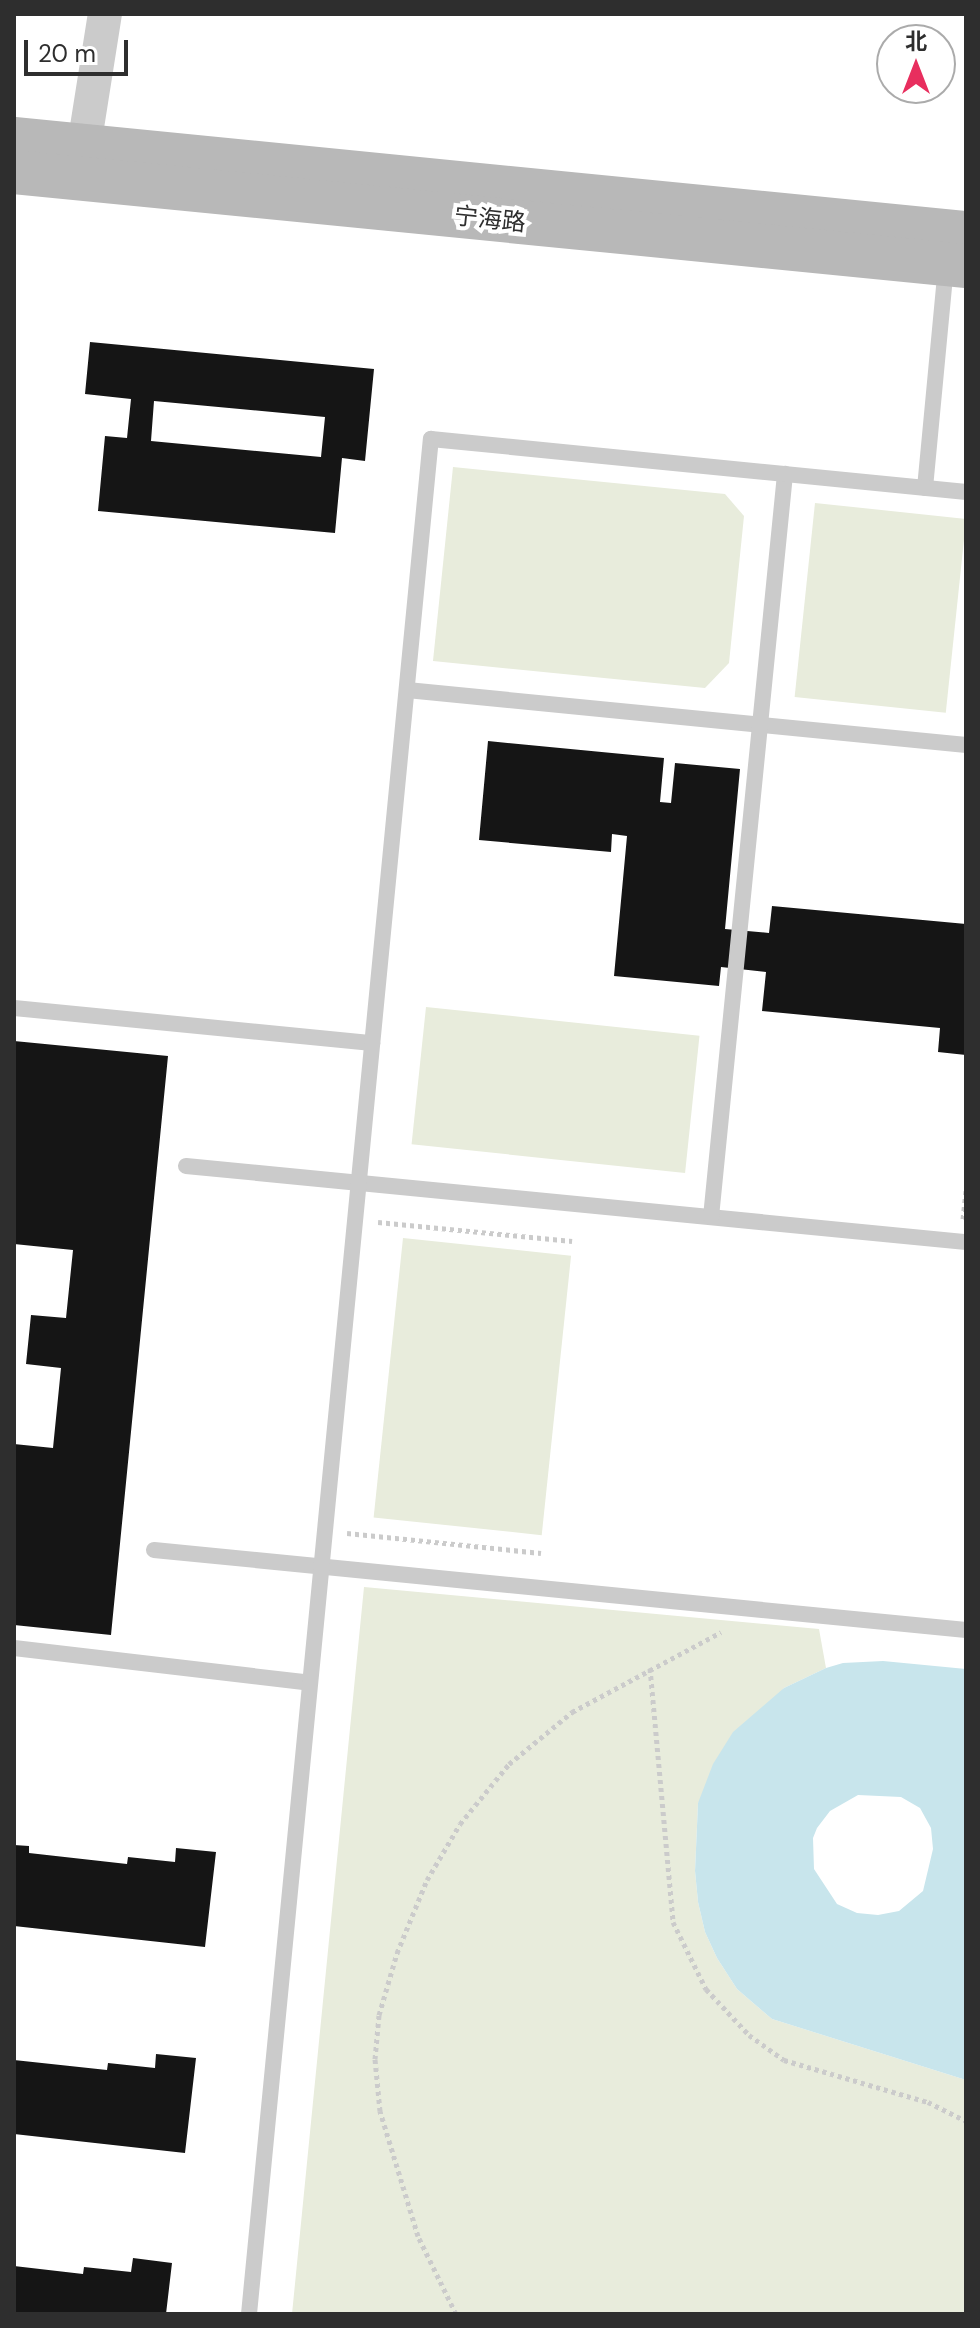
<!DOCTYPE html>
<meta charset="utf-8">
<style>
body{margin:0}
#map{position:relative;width:980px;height:2328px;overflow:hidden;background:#fff;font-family:"DM Sans","Noto Sans SC",sans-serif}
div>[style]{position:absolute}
.green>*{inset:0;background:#e8ecdc;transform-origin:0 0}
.water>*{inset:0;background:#c8e5ec}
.building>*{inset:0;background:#151515}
.path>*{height:5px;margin-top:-2.5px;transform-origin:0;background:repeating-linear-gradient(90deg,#cbcbcb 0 4px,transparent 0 8px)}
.service>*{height:16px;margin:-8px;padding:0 8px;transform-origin:8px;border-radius:8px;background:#cbcbcb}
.minor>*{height:34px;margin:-17px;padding:0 17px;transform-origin:17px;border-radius:17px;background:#cbcbcb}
.secondary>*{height:44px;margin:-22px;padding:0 22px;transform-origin:22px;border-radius:22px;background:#b8b8b8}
span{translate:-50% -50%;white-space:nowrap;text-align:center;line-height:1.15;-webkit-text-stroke:8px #fff;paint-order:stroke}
.street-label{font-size:24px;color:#2e2e2e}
.frame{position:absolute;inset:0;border:16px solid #2e2e2e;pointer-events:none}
.north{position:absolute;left:876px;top:24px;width:80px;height:80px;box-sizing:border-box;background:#fff;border:2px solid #ababab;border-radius:50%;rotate:0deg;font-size:22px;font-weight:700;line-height:32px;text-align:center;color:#2e2e2e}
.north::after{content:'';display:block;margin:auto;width:28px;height:36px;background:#e82e5e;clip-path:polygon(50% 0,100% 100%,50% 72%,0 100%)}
.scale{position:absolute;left:24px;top:40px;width:104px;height:36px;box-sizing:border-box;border:4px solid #2e2e2e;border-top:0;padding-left:10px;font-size:24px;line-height:28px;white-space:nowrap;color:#2e2e2e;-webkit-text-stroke:6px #fff;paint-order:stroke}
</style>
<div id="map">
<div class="green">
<i style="clip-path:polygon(453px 467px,725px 494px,744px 516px,729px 663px,705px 688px,433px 661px)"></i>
<i style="left:815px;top:503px;width:152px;height:195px;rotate:6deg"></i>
<i style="left:426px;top:1007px;width:275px;height:138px;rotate:6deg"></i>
<i style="left:403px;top:1238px;width:169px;height:281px;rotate:6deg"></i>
<i style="clip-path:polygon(364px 1587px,819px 1629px,826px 1668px,784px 1688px,698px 1803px,695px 1871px,698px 1902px,705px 1932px,717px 1958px,737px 1989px,772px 2019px,966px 2080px,966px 2314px,292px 2314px)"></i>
</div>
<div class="water">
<i style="clip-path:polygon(evenodd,883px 1661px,966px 1669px,966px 2080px,772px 2019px,737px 1989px,717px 1958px,705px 1932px,698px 1902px,695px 1871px,698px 1803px,713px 1764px,733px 1732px,784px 1688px,826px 1668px,843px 1663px,883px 1661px,858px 1795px,901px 1797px,920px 1808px,931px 1828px,933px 1849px,923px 1891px,899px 1911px,878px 1915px,857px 1913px,837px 1904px,814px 1869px,813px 1838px,817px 1828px,830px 1811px,858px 1795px)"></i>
</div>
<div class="building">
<i style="clip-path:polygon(evenodd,90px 342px,374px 369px,365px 461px,342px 458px,335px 533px,98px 511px,105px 436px,127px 438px,131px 399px,85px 394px,90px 342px,154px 401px,325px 417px,321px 457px,151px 441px,154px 401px)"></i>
<i style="clip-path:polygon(488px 741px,664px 758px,660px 802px,671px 803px,675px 763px,740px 769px,725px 929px,769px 933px,772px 906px,966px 924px,966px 1055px,938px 1052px,940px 1028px,762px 1011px,766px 972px,721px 967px,719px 986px,614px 976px,627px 836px,612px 834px,611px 852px,479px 840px)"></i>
<i style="clip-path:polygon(14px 1041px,168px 1056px,111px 1635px,14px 1625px,14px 1444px,53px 1448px,61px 1368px,26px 1364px,31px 1315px,66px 1318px,73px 1250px,14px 1244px)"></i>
<i style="clip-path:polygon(14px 1845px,29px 1846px,29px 1853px,127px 1864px,128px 1857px,175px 1862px,176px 1848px,216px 1852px,205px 1947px,14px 1926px)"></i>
<i style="clip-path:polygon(156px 2054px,196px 2058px,185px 2153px,14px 2134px,14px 2060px,107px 2070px,108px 2063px,155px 2068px)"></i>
<i style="clip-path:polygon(133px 2258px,172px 2263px,166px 2314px,14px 2314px,14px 2266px,83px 2274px,84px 2267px,131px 2272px)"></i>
</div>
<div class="path">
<i style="left:963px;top:1219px;width:29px;rotate:-84deg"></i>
<i style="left:378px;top:1222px;width:195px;rotate:5.6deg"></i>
<i style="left:347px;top:1533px;width:195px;rotate:5.9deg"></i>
<i style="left:650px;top:1668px;width:255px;rotate:84.8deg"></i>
<i style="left:673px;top:1922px;width:75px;rotate:63.8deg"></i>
<i style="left:706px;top:1989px;width:63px;rotate:46.9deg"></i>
<i style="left:749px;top:2035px;width:43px;rotate:35.5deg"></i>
<i style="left:784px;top:2060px;width:150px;rotate:16.3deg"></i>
<i style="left:928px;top:2102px;width:42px;rotate:26.6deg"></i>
<i style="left:456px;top:2314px;width:87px;rotate:-116deg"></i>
<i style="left:418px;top:2236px;width:131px;rotate:-106.9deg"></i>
<i style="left:380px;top:2111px;width:52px;rotate:-95.5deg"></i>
<i style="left:375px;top:2059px;width:44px;rotate:-84.8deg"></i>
<i style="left:379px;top:2015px;width:65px;rotate:-73.8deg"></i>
<i style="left:397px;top:1953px;width:79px;rotate:-67.7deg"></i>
<i style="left:427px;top:1880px;width:65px;rotate:-59.5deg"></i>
<i style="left:460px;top:1824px;width:77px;rotate:-50.8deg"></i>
<i style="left:509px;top:1764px;width:82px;rotate:-39.5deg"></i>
<i style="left:572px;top:1712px;width:169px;rotate:-28.2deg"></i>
</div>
<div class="service">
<i style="left:925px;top:488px;width:222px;rotate:-84.6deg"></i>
<i style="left:407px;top:690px;width:562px;rotate:5.62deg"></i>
<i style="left:14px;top:1008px;width:360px;rotate:5.6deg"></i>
<i style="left:186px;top:1166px;width:784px;rotate:5.57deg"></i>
<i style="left:711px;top:1217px;width:747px;rotate:-84.31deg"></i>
<i style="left:154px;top:1550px;width:816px;rotate:5.63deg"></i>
<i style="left:14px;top:1648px;width:298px;rotate:6.7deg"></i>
<i style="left:249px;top:2314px;width:1884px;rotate:-84.46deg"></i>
<i style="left:431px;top:439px;width:538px;rotate:5.66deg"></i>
</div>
<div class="minor">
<i style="left:84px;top:146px;width:134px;rotate:-81deg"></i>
</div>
<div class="secondary">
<i style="left:14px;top:139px;width:957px;rotate:5.64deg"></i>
<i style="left:14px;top:172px;width:957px;rotate:5.64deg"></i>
</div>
<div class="street-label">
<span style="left:490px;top:219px;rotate:6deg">宁海路</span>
</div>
<div class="frame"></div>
<div class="north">北</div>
<div class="scale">20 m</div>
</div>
